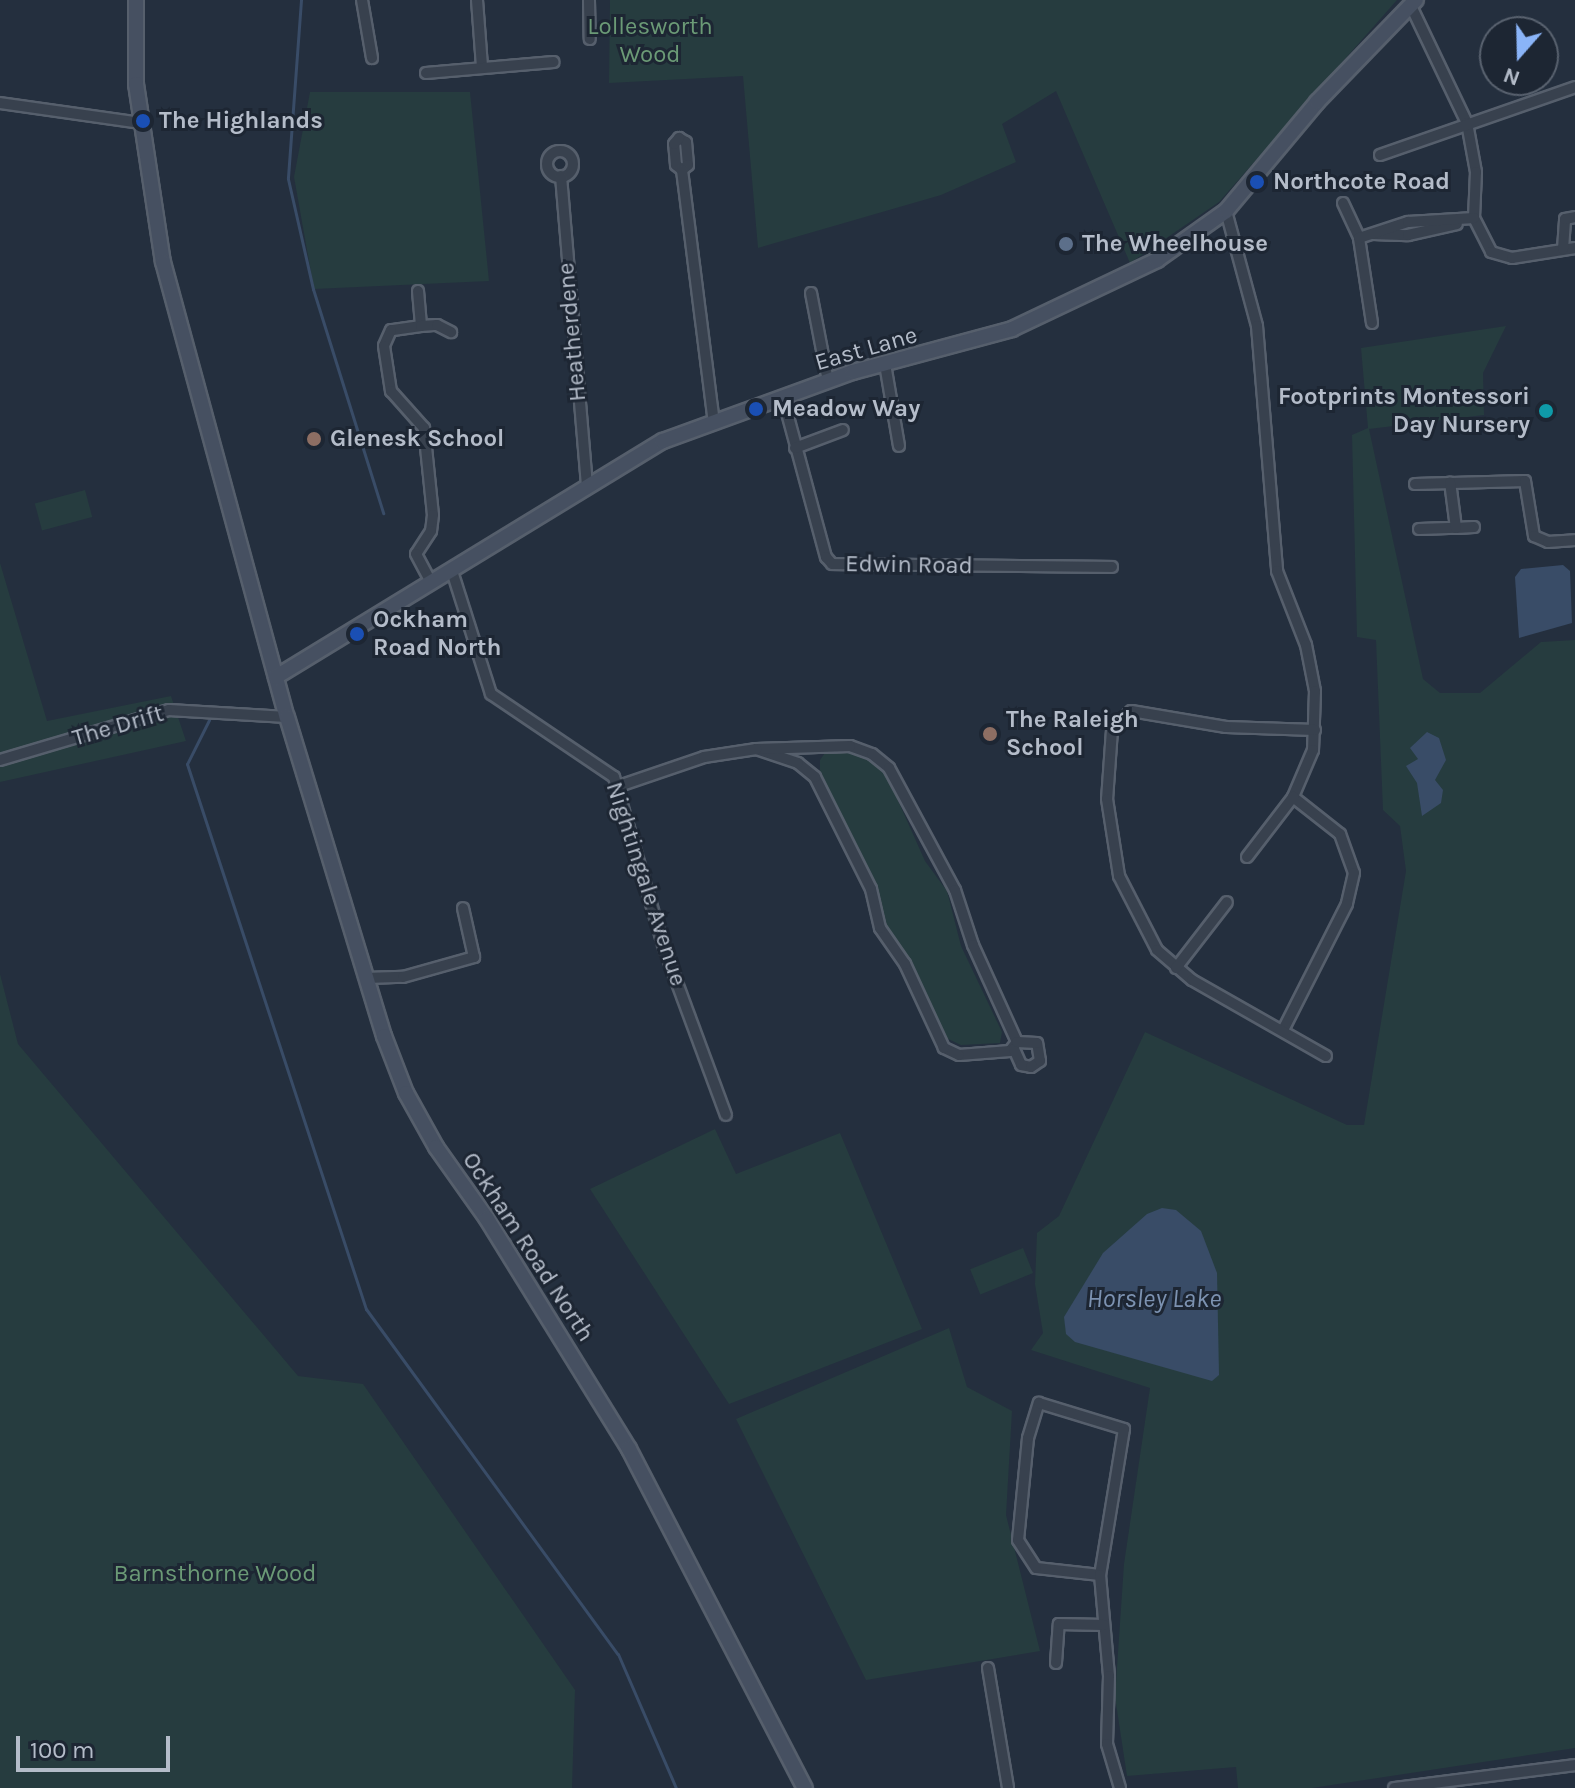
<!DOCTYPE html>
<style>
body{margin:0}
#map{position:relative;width:1575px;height:1788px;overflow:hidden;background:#242f3e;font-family:Karla,sans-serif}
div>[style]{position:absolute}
.green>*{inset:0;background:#263c3f;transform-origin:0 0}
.water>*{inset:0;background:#394c67}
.stream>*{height:3px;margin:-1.5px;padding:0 1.5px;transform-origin:1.5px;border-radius:1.5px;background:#394c67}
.roads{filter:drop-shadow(2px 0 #565f6c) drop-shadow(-2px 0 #565f6c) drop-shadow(0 2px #565f6c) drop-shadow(0 -2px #565f6c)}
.street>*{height:10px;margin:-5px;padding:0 5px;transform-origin:5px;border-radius:5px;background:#38414e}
.street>.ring{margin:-5px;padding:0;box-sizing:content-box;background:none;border:10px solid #38414e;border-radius:50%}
.secondary>*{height:14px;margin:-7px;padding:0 7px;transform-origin:7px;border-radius:7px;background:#465061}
.dots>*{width:22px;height:22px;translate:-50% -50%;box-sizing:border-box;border:4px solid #1d2633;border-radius:50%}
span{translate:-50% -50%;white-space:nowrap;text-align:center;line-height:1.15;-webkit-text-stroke:6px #1d2633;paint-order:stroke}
.park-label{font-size:24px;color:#6b9a76}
.poi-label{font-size:24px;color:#b4bcc9;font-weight:700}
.left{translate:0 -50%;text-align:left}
.right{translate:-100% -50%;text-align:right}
.street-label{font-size:24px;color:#b4bcc9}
.water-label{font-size:26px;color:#7c92b1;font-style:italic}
.north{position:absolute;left:1479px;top:16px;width:80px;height:80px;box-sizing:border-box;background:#1d2633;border:2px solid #59626f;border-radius:50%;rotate:200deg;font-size:22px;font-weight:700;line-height:32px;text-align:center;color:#b4bcc9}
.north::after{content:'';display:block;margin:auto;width:28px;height:36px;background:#8ab4f8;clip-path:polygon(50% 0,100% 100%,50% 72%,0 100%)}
.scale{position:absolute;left:16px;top:1736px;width:154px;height:36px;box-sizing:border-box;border:4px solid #b4bcc9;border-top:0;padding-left:10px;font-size:24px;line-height:28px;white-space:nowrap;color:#b4bcc9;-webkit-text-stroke:6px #1d2633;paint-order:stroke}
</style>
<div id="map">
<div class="green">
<i style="clip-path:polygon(610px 0,1397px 0,1219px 202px,1130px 263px,1056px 91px,1002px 124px,1016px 162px,941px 195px,758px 248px,743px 76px,609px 83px)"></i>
<i style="clip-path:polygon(310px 92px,470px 92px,489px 281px,314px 289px,294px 177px)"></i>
<i style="clip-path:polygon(1506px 326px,1483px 373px,1484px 415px,1369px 429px,1423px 679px,1440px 693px,1480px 693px,1541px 642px,1575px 640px,1575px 1748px,1312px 1788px,1238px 1788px,1236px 1767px,1127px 1776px,1115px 1697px,1124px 1564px,1150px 1388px,1031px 1350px,1043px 1333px,1035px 1284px,1037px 1233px,1059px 1216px,1145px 1032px,1347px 1125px,1364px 1125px,1406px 871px,1400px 826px,1383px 810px,1376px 640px,1357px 637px,1352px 435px,1368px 428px,1361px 348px)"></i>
<i style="left:85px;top:490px;width:28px;height:52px;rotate:75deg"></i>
<i style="clip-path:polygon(0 563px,47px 721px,171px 696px,186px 741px,0 782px)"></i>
<i style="clip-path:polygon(827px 750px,851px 750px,871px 759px,887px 776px,925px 861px,947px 891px,961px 946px,1002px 1032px,1000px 1043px,961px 1045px,944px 1037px,908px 961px,884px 926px,878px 893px,820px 778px,820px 760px)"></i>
<i style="clip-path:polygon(0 974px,18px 1044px,298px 1376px,363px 1384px,575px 1690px,572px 1788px,0 1788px)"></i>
<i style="clip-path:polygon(715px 1129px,736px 1174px,840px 1133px,922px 1329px,729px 1404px,590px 1189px)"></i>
<i style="left:1023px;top:1248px;width:27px;height:57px;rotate:68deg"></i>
<i style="clip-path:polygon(949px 1328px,967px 1387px,1012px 1411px,1006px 1515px,1040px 1651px,866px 1680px,736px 1419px)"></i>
</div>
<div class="water">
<i style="clip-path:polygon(1563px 565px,1570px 571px,1572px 623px,1519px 638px,1515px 577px,1521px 569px)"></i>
<i style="clip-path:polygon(1427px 732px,1439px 738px,1446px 760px,1435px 780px,1443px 790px,1441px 803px,1422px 816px,1417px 783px,1406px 766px,1418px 759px,1410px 748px)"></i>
<i style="clip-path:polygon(1162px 1208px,1176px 1210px,1201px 1231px,1217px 1273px,1219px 1375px,1212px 1381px,1075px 1342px,1066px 1334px,1064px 1317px,1103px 1253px,1147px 1214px)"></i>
</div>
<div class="stream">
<i style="left:301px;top:0;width:179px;rotate:94.2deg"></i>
<i style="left:288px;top:179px;width:113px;rotate:77.2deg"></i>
<i style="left:313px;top:289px;width:235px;rotate:72.6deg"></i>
<i style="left:209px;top:720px;width:49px;rotate:116.6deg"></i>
<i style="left:187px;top:764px;width:574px;rotate:71.82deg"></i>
<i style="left:366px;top:1309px;width:427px;rotate:53.9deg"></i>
<i style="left:618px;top:1654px;width:146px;rotate:66.6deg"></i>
</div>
<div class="roads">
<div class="street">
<i style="left:362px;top:0;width:59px;rotate:80.2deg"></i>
<i style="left:477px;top:0;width:67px;rotate:85.7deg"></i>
<i style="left:589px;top:0;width:39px;rotate:89deg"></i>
<i style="left:1410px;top:4px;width:132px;rotate:64.4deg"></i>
<i style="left:1467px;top:123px;width:50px;rotate:79.6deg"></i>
<i style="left:1476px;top:172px;width:46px;rotate:92.5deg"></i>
<i style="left:1474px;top:218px;width:38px;rotate:63deg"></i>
<i style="left:1491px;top:252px;width:22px;rotate:16deg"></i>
<i style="left:1512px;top:258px;width:64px;rotate:-9deg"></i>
<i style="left:426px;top:73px;width:128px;rotate:-4.9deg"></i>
<i style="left:0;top:103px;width:141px;rotate:8.1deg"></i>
<i style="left:679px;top:138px;width:8px;rotate:30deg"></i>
<i style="left:686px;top:142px;width:23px;rotate:85deg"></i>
<i style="left:688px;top:165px;width:8px;rotate:140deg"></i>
<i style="left:682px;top:170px;width:8px;rotate:-140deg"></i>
<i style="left:676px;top:165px;width:21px;rotate:-95deg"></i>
<i style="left:674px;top:144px;width:8px;rotate:-50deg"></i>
<i class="ring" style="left:547px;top:151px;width:16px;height:16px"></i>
<i style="left:1380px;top:155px;width:207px;rotate:-19.2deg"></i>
<i style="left:682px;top:170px;width:254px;rotate:82.8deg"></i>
<i style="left:561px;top:176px;width:312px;rotate:85.2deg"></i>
<i style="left:1343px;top:203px;width:38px;rotate:65deg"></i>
<i style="left:1226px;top:211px;width:119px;rotate:74.9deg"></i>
<i style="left:1257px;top:326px;width:246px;rotate:85.3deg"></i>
<i style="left:1277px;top:571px;width:79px;rotate:68.6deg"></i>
<i style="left:1306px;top:645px;width:47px;rotate:78.9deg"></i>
<i style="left:1315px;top:691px;width:59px;rotate:91.9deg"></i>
<i style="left:1313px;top:750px;width:51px;rotate:113.1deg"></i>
<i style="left:1293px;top:797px;width:60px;rotate:38.2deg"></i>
<i style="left:1340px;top:834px;width:41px;rotate:70.3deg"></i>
<i style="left:1354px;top:873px;width:32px;rotate:103deg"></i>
<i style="left:1347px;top:904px;width:141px;rotate:116.9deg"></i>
<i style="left:1373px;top:234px;width:35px;rotate:2deg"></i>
<i style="left:1408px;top:235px;width:50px;rotate:-12.7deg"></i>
<i style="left:1563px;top:249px;width:30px;rotate:-86deg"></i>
<i style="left:1565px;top:219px;width:10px;rotate:-11deg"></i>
<i style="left:418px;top:291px;width:35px;rotate:85deg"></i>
<i style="left:421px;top:326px;width:30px;rotate:172deg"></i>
<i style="left:391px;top:330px;width:17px;rotate:114deg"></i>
<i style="left:384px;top:346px;width:46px;rotate:81.2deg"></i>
<i style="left:391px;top:391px;width:50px;rotate:48.3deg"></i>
<i style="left:424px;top:428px;width:87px;rotate:84.1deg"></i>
<i style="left:433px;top:515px;width:16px;rotate:97deg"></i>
<i style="left:431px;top:531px;width:27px;rotate:123deg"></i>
<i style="left:416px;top:554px;width:32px;rotate:62deg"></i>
<i style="left:811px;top:293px;width:90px;rotate:79.1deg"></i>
<i style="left:1372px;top:323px;width:86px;rotate:-98.7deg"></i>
<i style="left:1359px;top:238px;width:52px;rotate:-18.1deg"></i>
<i style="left:1408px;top:222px;width:66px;rotate:-3.5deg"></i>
<i style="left:421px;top:326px;width:16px;rotate:-4deg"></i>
<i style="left:437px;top:325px;width:16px;rotate:27deg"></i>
<i style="left:885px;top:364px;width:83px;rotate:80.3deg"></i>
<i style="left:783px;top:398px;width:165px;rotate:74.9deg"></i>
<i style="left:826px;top:557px;width:9px;rotate:49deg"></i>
<i style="left:832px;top:564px;width:280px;rotate:0.6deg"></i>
<i style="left:795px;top:448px;width:51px;rotate:-20.6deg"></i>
<i style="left:1415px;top:484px;width:110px;rotate:-1.6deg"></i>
<i style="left:1525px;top:481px;width:56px;rotate:80.7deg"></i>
<i style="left:1534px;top:536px;width:15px;rotate:23deg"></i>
<i style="left:1548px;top:542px;width:27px;rotate:-4deg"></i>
<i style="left:1456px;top:528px;width:18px;rotate:-3deg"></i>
<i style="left:1419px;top:529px;width:37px;rotate:-2deg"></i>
<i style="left:1456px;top:528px;width:46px;rotate:-97.4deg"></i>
<i style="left:452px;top:571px;width:129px;rotate:72.4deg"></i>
<i style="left:491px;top:694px;width:148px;rotate:34deg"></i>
<i style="left:614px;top:777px;width:175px;rotate:73.7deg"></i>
<i style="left:663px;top:945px;width:181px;rotate:69.7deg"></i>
<i style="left:1315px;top:730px;width:89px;rotate:-178.1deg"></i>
<i style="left:1226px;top:727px;width:96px;rotate:-170.4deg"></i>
<i style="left:1131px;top:711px;width:27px;rotate:135deg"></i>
<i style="left:1112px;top:730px;width:69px;rotate:94.1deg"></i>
<i style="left:1107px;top:799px;width:78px;rotate:81.1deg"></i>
<i style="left:1119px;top:876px;width:83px;rotate:62.8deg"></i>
<i style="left:1157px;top:950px;width:46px;rotate:40.6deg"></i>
<i style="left:1192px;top:980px;width:154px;rotate:29.6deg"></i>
<i style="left:850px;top:746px;width:23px;rotate:20deg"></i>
<i style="left:872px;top:754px;width:22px;rotate:39deg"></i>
<i style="left:889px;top:768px;width:139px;rotate:61.6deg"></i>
<i style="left:955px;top:890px;width:58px;rotate:71.9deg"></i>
<i style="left:973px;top:945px;width:107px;rotate:65.6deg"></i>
<i style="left:1017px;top:1042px;width:11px;rotate:128deg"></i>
<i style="left:1010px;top:1051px;width:51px;rotate:175.5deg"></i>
<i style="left:959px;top:1055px;width:17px;rotate:-155deg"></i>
<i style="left:944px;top:1048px;width:93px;rotate:-114.9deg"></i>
<i style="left:905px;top:964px;width:44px;rotate:-124.8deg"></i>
<i style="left:880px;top:928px;width:40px;rotate:-103deg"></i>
<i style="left:871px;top:889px;width:125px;rotate:-116.6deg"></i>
<i style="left:815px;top:777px;width:22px;rotate:-141deg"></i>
<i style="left:798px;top:763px;width:44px;rotate:-161.6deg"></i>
<i style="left:756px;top:749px;width:94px;rotate:-1.8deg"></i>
<i style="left:0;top:760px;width:176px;rotate:-16.5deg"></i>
<i style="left:169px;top:710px;width:118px;rotate:3.4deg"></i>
<i style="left:619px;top:786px;width:90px;rotate:-18.8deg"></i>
<i style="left:704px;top:757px;width:53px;rotate:-8.7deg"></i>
<i style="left:1247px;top:857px;width:76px;rotate:-52.5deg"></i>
<i style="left:1176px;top:968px;width:83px;rotate:-52.3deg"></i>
<i style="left:366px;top:978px;width:37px;rotate:-2deg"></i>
<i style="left:403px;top:977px;width:74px;rotate:-15.7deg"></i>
<i style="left:474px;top:957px;width:50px;rotate:-102.7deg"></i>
<i style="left:1014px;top:1049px;width:17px;rotate:66deg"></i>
<i style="left:1021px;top:1065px;width:10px;rotate:11deg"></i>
<i style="left:1031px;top:1067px;width:11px;rotate:-34deg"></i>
<i style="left:1040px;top:1061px;width:18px;rotate:-99deg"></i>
<i style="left:1037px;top:1043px;width:20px;rotate:-177deg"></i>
<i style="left:1100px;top:1575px;width:64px;rotate:-173.8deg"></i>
<i style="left:1036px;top:1568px;width:33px;rotate:-123deg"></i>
<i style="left:1018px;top:1540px;width:102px;rotate:-84.4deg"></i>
<i style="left:1028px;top:1438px;width:37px;rotate:-73deg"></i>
<i style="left:1039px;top:1403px;width:89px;rotate:17deg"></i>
<i style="left:1124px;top:1429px;width:148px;rotate:99.3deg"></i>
<i style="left:1100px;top:1575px;width:101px;rotate:84.9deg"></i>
<i style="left:1109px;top:1676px;width:68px;rotate:91.7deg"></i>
<i style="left:1107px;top:1744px;width:46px;rotate:73.5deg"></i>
<i style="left:1056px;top:1663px;width:39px;rotate:-86deg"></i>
<i style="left:1059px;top:1624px;width:45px;rotate:1.3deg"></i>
<i style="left:988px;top:1668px;width:122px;rotate:80.5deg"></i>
<i style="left:1394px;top:1788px;width:182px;rotate:-7.2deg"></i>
</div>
<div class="secondary">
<i style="left:136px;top:0;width:84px;rotate:90deg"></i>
<i style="left:136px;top:84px;width:180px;rotate:81.4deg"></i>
<i style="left:163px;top:262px;width:472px;rotate:74.8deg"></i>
<i style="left:287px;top:717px;width:333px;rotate:73.1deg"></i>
<i style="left:384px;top:1036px;width:61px;rotate:68.9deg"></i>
<i style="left:406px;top:1093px;width:62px;rotate:60.9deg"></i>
<i style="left:436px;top:1147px;width:88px;rotate:54.7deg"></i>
<i style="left:487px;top:1219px;width:270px;rotate:58.3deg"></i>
<i style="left:629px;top:1449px;width:382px;rotate:62.6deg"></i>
<i style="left:276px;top:677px;width:453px;rotate:-31.4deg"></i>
<i style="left:663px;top:441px;width:202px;rotate:-20deg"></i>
<i style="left:853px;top:372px;width:165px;rotate:-15.1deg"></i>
<i style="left:1012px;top:329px;width:161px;rotate:-25.4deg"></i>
<i style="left:1157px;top:260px;width:85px;rotate:-35.4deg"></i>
<i style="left:1226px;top:211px;width:142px;rotate:-50.1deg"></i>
<i style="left:1317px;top:102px;width:142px;rotate:-45.9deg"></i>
</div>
</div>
<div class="dots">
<i style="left:143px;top:121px;background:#1a4fb4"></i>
<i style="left:1257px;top:182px;background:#1a4fb4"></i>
<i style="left:1066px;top:244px;background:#5c6f8a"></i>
<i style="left:756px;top:409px;background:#1a4fb4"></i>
<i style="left:1546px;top:411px;background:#0f9aa8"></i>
<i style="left:314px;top:439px;background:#8d6e63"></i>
<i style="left:357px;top:634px;background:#1a4fb4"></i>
<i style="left:990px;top:734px;background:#8d6e63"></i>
</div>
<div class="park-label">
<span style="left:650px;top:41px">Lollesworth<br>Wood</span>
<span style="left:215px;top:1574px">Barnsthorne Wood</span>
</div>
<div class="poi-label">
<span class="left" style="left:159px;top:121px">The Highlands</span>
<span class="left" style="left:1273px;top:182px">Northcote Road</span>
<span class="left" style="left:1082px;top:244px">The Wheelhouse</span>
<span class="right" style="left:1530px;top:411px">Footprints Montessori<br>Day Nursery</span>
<span class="left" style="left:772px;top:409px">Meadow Way</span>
<span class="left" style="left:330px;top:439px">Glenesk School</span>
<span class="left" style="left:373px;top:634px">Ockham<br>Road North</span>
<span class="left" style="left:1006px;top:734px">The Raleigh<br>School</span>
</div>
<div class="street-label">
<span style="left:572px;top:332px;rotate:-95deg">Heatherdene</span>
<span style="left:866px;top:349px;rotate:-16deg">East Lane</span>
<span style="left:909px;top:565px;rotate:1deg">Edwin Road</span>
<span style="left:118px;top:726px;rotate:-16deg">The Drift</span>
<span style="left:646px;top:884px;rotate:72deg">Nightingale Avenue</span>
<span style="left:528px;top:1247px;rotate:57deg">Ockham Road North</span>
</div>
<div class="water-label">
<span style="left:1154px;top:1299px">Horsley Lake</span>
</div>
<div class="north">N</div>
<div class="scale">100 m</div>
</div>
